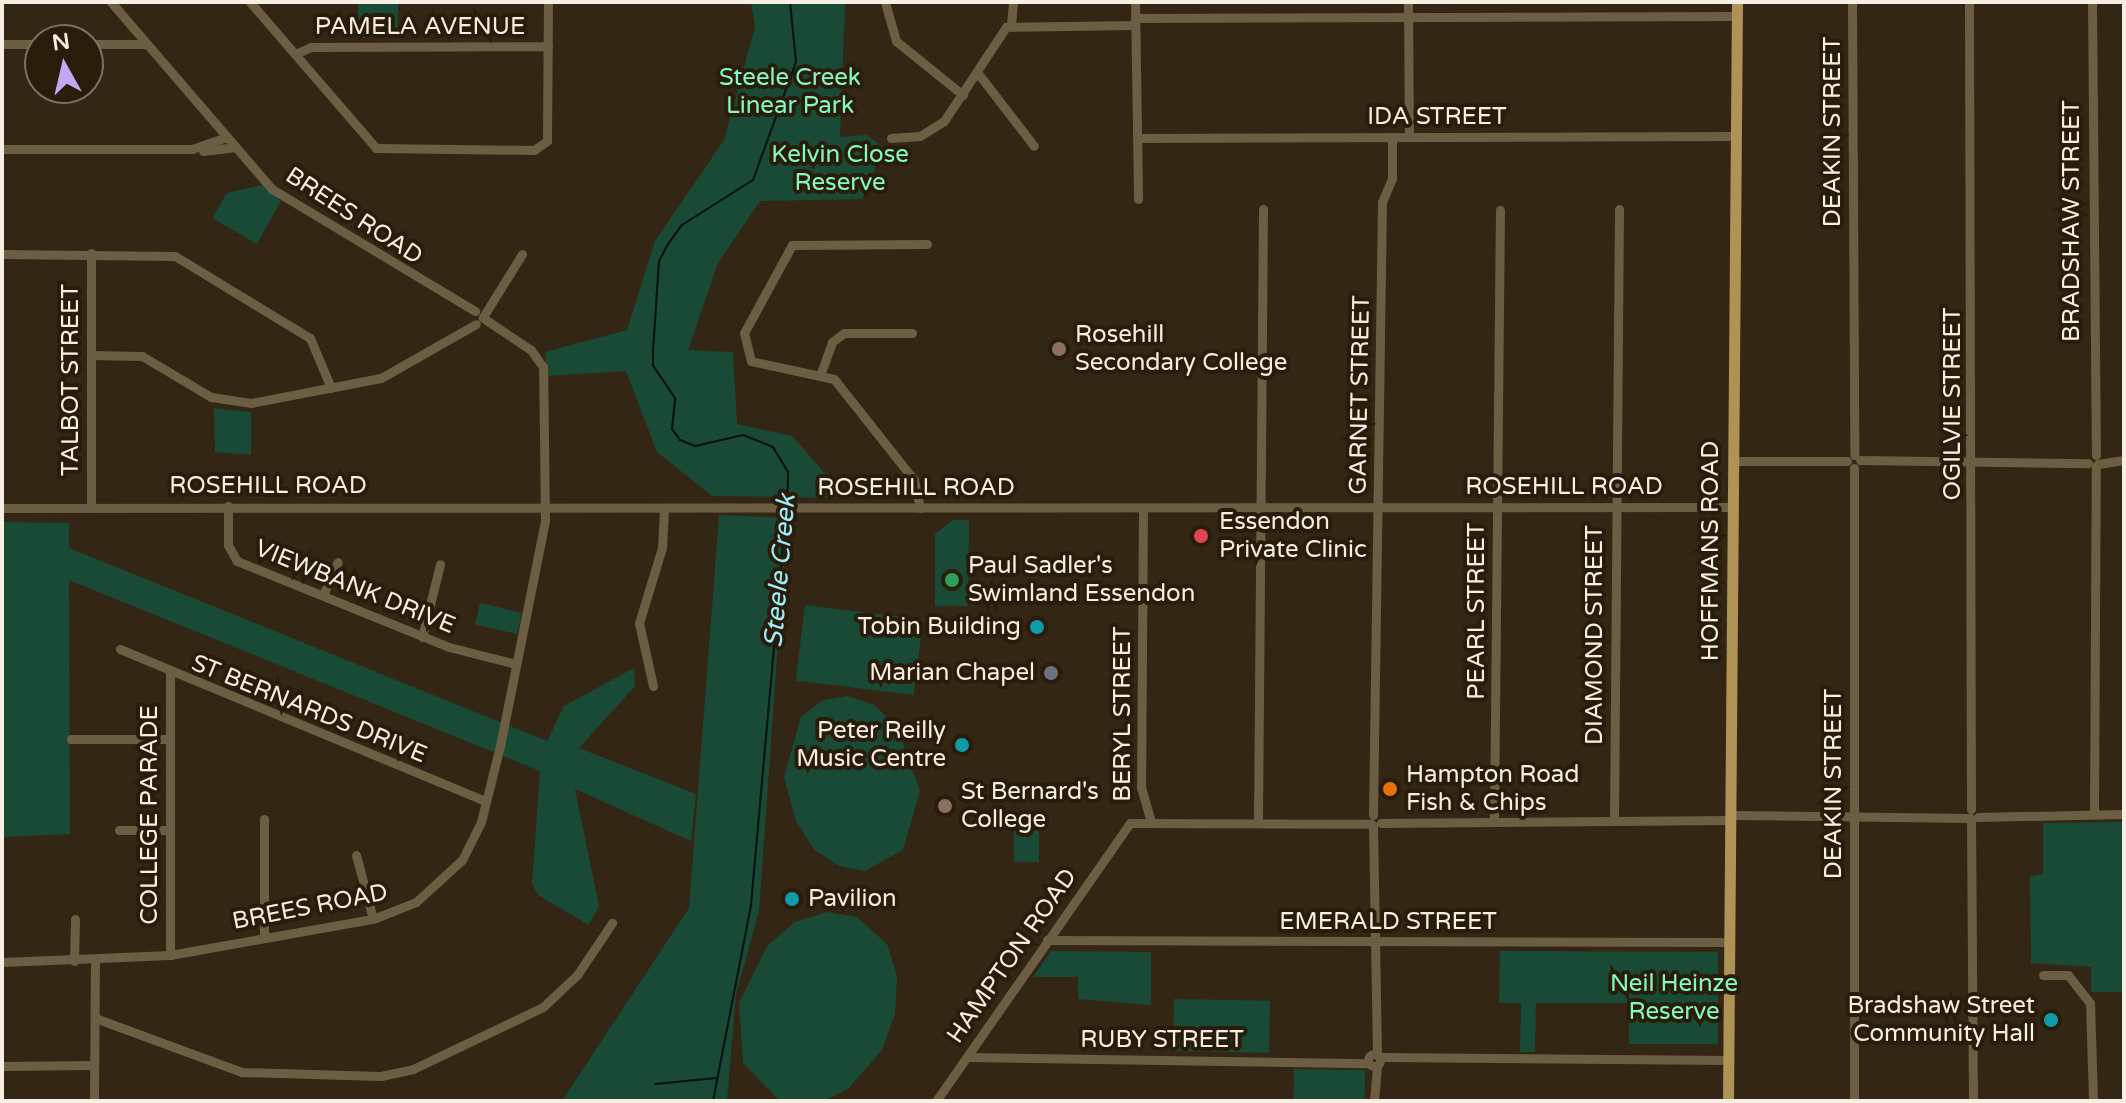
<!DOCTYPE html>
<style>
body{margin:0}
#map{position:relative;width:2126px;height:1103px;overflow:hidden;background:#342614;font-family:"Varela Round",sans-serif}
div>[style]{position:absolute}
.green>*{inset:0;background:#194a35;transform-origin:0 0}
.stream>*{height:2px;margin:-1px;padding:0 1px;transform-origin:1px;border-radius:1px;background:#041113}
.minor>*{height:9px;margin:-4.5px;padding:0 4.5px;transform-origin:4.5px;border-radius:4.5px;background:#6c5e42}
.minor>.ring{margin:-4.5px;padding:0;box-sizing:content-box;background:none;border:9px solid #6c5e42;border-radius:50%}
.major>*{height:11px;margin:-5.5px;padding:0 5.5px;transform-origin:5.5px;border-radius:5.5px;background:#af9356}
.dots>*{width:22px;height:22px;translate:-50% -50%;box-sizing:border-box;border:4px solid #291c0b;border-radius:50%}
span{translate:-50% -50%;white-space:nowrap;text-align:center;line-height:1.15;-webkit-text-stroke:8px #291c0b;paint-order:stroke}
.street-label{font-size:24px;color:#f8efe4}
.park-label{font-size:24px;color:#85f9c2}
.poi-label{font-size:24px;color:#f8efe4}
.left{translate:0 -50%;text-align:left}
.right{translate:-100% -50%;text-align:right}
.water-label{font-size:26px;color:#9decf9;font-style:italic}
.frame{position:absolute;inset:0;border:4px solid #f8efe4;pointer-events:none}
.north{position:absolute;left:24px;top:24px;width:80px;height:80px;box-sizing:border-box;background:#291c0b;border:2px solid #7c7062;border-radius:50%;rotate:352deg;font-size:22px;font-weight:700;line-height:32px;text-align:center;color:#f8efe4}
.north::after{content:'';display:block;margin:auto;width:28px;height:36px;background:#c1a8f3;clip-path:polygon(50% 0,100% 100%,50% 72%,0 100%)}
</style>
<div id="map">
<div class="green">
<i style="left:358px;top:2px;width:40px;height:36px"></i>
<i style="clip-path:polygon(751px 2px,845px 2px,840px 137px,867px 135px,884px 148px,862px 199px,760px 201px,718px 263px,688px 350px,733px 352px,737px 424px,792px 436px,847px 498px,712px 496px,657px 452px,626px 371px,547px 376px,545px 352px,627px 330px,655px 241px,724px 140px,755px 27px)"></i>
<i style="clip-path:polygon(262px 185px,281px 201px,257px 244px,212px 218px,227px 193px)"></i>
<i style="clip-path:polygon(214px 408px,251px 412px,251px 455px,215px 452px)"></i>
<i style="clip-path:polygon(719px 515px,797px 518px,783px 571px,759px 911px,736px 994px,727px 1101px,562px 1101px,689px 908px)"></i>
<i style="clip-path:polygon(953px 520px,969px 520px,968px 606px,935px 606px,935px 534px)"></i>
<i style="clip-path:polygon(2px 522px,69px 523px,69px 548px,547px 741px,564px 706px,634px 668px,635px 686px,579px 748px,696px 794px,691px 841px,575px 789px,599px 906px,589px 925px,538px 895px,532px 884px,540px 771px,69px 580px,70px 834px,2px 837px)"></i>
<i style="left:480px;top:603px;width:43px;height:22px;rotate:13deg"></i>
<i style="left:805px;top:605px;width:119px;height:76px;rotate:7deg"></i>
<i style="clip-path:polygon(848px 696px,874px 705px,897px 727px,920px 791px,903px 850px,865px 871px,839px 866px,814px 849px,796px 821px,784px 777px,801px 717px,823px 700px)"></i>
<i style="left:1014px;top:817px;width:25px;height:45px"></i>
<i style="clip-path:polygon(2123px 822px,2124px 992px,2091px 992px,2091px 967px,2031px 963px,2030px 876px,2043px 874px,2043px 823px)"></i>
<i style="clip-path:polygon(827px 912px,857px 917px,887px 944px,897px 976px,895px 1014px,882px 1050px,849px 1088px,824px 1101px,780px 1101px,743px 1063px,739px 1003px,767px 946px,795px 922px)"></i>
<i style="clip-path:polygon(1051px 951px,1151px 952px,1151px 1005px,1078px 999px,1078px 977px,1033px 977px)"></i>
<i style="clip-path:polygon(1500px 951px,1718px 952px,1718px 1044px,1629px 1044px,1629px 1003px,1536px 1003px,1535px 1052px,1520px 1052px,1521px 1003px,1499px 1003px)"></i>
<i style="left:1174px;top:999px;width:96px;height:52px;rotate:1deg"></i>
<i style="left:1294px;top:1069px;width:71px;height:32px;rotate:1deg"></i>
</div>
<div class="stream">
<i style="left:787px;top:506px;width:34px;rotate:-88deg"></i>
<i style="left:788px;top:472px;width:29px;rotate:-121deg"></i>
<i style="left:773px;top:447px;width:32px;rotate:-158deg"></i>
<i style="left:743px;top:435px;width:49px;rotate:167.1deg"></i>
<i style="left:695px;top:446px;width:16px;rotate:-158deg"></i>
<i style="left:680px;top:440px;width:14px;rotate:-126deg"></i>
<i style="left:672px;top:429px;width:31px;rotate:-84deg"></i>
<i style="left:675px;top:398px;width:40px;rotate:-124deg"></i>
<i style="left:653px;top:365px;width:14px;rotate:-90deg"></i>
<i style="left:653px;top:351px;width:90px;rotate:-86.2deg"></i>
<i style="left:659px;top:261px;width:19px;rotate:-62deg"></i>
<i style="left:668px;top:244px;width:24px;rotate:-54deg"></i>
<i style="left:682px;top:225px;width:84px;rotate:-32.4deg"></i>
<i style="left:753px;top:180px;width:126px;rotate:-70deg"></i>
<i style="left:796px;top:62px;width:60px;rotate:-95.7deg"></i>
<i style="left:655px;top:1084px;width:61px;rotate:-5.6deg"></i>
<i style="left:713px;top:1101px;width:200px;rotate:-79deg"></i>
<i style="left:751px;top:905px;width:395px;rotate:-84.9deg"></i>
</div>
<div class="minor">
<i style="left:111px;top:2px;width:247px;rotate:49.3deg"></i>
<i style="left:272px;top:189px;width:237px;rotate:31deg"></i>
<i style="left:250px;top:2px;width:193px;rotate:49.2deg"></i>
<i style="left:376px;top:148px;width:158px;rotate:0.7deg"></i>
<i style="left:534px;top:150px;width:16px;rotate:-35deg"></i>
<i style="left:547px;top:141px;width:139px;rotate:-89.6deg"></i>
<i style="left:885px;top:2px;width:41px;rotate:74.2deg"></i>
<i style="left:896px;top:41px;width:86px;rotate:38.9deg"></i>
<i style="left:1135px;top:2px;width:197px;rotate:89.1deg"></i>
<i style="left:1408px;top:2px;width:135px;rotate:89.6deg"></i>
<i style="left:1852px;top:2px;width:453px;rotate:89.7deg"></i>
<i style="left:1969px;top:2px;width:807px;rotate:89.86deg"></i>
<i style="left:2092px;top:2px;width:453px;rotate:89.5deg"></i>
<i style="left:1135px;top:18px;width:602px;rotate:-0.19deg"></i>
<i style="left:1011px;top:25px;width:23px;rotate:-85deg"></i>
<i style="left:2px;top:44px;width:38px"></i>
<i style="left:88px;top:44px;width:59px"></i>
<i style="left:295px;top:54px;width:17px;rotate:-24deg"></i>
<i style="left:311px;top:47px;width:237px;rotate:-0.2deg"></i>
<i style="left:977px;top:72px;width:93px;rotate:52.4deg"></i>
<i style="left:891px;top:138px;width:29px;rotate:-4deg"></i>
<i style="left:920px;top:136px;width:28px;rotate:-32deg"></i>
<i style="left:944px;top:121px;width:113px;rotate:-56.6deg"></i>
<i style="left:1006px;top:27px;width:129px;rotate:-0.9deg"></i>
<i style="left:1137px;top:138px;width:599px;rotate:-0.19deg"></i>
<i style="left:2px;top:149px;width:190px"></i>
<i style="left:192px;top:149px;width:36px;rotate:-19deg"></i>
<i style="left:203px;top:151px;width:31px;rotate:-7deg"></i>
<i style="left:2px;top:254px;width:173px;rotate:0.7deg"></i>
<i style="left:175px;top:256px;width:158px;rotate:31.3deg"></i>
<i style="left:310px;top:338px;width:54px;rotate:67.2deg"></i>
<i style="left:483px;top:317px;width:74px;rotate:-58.2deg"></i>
<i style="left:91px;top:355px;width:51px;rotate:1.1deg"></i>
<i style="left:142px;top:356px;width:80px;rotate:30.7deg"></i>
<i style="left:211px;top:397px;width:40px;rotate:8.5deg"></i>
<i style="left:251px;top:403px;width:132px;rotate:-10.9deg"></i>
<i style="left:381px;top:378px;width:109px;rotate:-29.6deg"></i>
<i style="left:822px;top:370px;width:30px;rotate:-70deg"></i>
<i style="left:832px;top:342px;width:15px;rotate:-37deg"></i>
<i style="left:844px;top:333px;width:68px"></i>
<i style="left:1860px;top:460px;width:228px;rotate:0.8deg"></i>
<i style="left:1734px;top:461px;width:113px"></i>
<i style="left:2098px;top:464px;width:26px;rotate:-9deg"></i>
<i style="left:1854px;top:468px;width:633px;rotate:90deg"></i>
<i style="left:228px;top:506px;width:39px;rotate:90deg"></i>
<i style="left:228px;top:545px;width:18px;rotate:61deg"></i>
<i style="left:237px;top:561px;width:229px;rotate:22.1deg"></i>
<i style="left:449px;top:647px;width:69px;rotate:14.2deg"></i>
<i style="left:91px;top:507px;width:254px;rotate:-90deg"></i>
<i style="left:2px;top:508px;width:1732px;rotate:-0.03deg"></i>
<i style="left:920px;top:508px;width:29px;rotate:-102deg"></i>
<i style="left:914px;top:480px;width:129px;rotate:-128.4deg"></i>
<i style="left:834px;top:379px;width:85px;rotate:-167.8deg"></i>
<i style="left:751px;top:361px;width:29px;rotate:-104deg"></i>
<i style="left:744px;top:333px;width:100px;rotate:-61.4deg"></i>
<i style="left:792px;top:245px;width:135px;rotate:-0.4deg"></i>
<i style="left:1143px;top:508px;width:279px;rotate:90.4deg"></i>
<i style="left:1141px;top:787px;width:35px;rotate:74deg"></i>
<i style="left:323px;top:595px;width:36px;rotate:-66deg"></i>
<i style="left:422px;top:637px;width:75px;rotate:-76.1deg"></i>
<i style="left:120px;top:649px;width:396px;rotate:22.6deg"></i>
<i style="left:653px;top:686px;width:65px;rotate:-102.5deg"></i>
<i style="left:639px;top:623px;width:78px;rotate:-73deg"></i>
<i style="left:662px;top:548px;width:39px;rotate:-87deg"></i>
<i style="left:71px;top:739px;width:99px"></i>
<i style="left:2094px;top:814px;width:348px;rotate:-89.7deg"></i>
<i style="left:1373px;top:815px;width:613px;rotate:-89.16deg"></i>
<i style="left:1382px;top:202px;width:25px;rotate:-67deg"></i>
<i style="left:1392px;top:179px;width:42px;rotate:-90deg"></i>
<i style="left:1731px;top:815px;width:239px;rotate:0.7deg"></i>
<i style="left:1978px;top:817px;width:146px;rotate:-1.2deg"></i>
<i style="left:1971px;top:819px;width:282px;rotate:89.6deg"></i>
<i style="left:1258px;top:820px;width:611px;rotate:-89.53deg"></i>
<i style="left:1494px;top:821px;width:611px;rotate:-89.44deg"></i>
<i style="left:1614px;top:821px;width:612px;rotate:-89.53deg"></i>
<i style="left:1381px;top:823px;width:350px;rotate:-0.5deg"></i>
<i style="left:1373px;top:825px;width:229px;rotate:89deg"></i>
<i style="left:119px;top:830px;width:51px"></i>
<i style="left:356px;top:855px;width:66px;rotate:75.1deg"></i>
<i style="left:264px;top:938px;width:119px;rotate:-90deg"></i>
<i style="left:1047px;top:940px;width:683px;rotate:0.17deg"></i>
<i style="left:170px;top:955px;width:281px;rotate:-90deg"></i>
<i style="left:74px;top:961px;width:42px;rotate:-88.6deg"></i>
<i style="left:2px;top:962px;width:168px;rotate:-2.4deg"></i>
<i style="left:170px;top:955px;width:206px;rotate:-10.1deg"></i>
<i style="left:373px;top:919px;width:46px;rotate:-21.6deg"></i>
<i style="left:416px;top:902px;width:62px;rotate:-42.4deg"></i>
<i style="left:462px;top:860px;width:42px;rotate:-63.4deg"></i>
<i style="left:481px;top:822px;width:78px;rotate:-76deg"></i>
<i style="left:500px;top:746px;width:230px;rotate:-78.7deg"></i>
<i style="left:545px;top:520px;width:153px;rotate:-90.7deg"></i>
<i style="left:543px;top:367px;width:21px;rotate:-125deg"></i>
<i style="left:531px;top:350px;width:58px;rotate:-146.3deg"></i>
<i style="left:2043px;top:975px;width:25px"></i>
<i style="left:2068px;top:975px;width:36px;rotate:52deg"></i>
<i style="left:2090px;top:1003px;width:98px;rotate:88.2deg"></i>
<i style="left:95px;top:1018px;width:157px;rotate:20.2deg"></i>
<i style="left:242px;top:1072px;width:139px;rotate:1.6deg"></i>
<i style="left:381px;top:1076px;width:33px;rotate:-12deg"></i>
<i style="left:413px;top:1069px;width:144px;rotate:-25.5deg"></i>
<i style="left:543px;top:1007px;width:47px;rotate:-43.3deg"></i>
<i style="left:577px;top:975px;width:63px;rotate:-56.1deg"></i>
<i class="ring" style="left:1368px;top:1054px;width:3px;height:3px"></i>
<i style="left:967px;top:1057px;width:402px;rotate:0.9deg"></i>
<i style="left:1380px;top:1057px;width:349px;rotate:0.5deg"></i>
<i style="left:2px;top:1066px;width:92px;rotate:-0.6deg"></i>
<i style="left:94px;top:1101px;width:140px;rotate:-89.6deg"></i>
<i style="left:936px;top:1101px;width:339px;rotate:-55.1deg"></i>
<i style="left:1130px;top:823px;width:241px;rotate:0.2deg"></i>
<i style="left:1374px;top:1101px;width:36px;rotate:-85deg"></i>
</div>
<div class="major">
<i style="left:1728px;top:1101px;width:1099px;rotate:-89.53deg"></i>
</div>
<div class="dots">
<i style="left:1059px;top:349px;background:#8d6e63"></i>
<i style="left:1201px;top:536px;background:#e0444e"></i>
<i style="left:952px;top:580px;background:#2e9e5b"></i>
<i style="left:1037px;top:627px;background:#0f9aa8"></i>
<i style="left:1051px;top:673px;background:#6b7280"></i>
<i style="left:962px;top:745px;background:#0f9aa8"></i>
<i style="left:1390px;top:789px;background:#e8710a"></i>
<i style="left:945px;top:806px;background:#8d6e63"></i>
<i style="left:792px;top:899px;background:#0f9aa8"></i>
<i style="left:2051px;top:1020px;background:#0f9aa8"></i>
</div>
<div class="street-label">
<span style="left:420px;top:27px">PAMELA AVENUE</span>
<span style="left:1437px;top:117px">IDA STREET</span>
<span style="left:1833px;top:132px;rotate:-90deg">DEAKIN STREET</span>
<span style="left:354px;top:216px;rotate:33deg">BREES ROAD</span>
<span style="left:2072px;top:221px;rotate:-90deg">BRADSHAW STREET</span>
<span style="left:71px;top:380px;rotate:-90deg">TALBOT STREET</span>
<span style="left:1360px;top:395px;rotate:-89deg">GARNET STREET</span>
<span style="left:1953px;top:404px;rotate:-90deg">OGILVIE STREET</span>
<span style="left:268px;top:486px">ROSEHILL ROAD</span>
<span style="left:1564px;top:487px">ROSEHILL ROAD</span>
<span style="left:916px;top:488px">ROSEHILL ROAD</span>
<span style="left:1711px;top:551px;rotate:-90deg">HOFFMANS ROAD</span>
<span style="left:355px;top:587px;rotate:22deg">VIEWBANK DRIVE</span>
<span style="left:1477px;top:611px;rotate:-90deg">PEARL STREET</span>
<span style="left:1595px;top:635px;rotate:-90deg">DIAMOND STREET</span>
<span style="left:309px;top:709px;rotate:22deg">ST BERNARDS DRIVE</span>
<span style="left:1123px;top:714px;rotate:-90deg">BERYL STREET</span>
<span style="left:1834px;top:784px;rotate:-90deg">DEAKIN STREET</span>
<span style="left:150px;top:815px;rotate:-90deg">COLLEGE PARADE</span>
<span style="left:310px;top:907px;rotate:-11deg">BREES ROAD</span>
<span style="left:1388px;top:922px">EMERALD STREET</span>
<span style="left:1012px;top:956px;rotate:-55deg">HAMPTON ROAD</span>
<span style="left:1162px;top:1040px">RUBY STREET</span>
</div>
<div class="park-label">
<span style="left:790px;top:92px">Steele Creek<br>Linear Park</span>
<span style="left:840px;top:169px">Kelvin Close<br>Reserve</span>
<span style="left:1674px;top:998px">Neil Heinze<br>Reserve</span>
</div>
<div class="poi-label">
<span class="left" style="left:1075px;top:349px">Rosehill<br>Secondary College</span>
<span class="left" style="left:1219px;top:536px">Essendon<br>Private Clinic</span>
<span class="left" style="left:968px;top:580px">Paul Sadler's<br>Swimland Essendon</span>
<span class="right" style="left:1021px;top:627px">Tobin Building</span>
<span class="right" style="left:1035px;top:673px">Marian Chapel</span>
<span class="right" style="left:946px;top:745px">Peter Reilly<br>Music Centre</span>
<span class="left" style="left:1406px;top:789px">Hampton Road<br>Fish &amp; Chips</span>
<span class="left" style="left:961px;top:806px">St Bernard's<br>College</span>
<span class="left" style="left:808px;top:899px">Pavilion</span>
<span class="right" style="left:2035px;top:1020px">Bradshaw Street<br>Community Hall</span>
</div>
<div class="water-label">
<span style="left:780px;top:571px;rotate:-85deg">Steele Creek</span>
</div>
<div class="frame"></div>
<div class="north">N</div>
</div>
